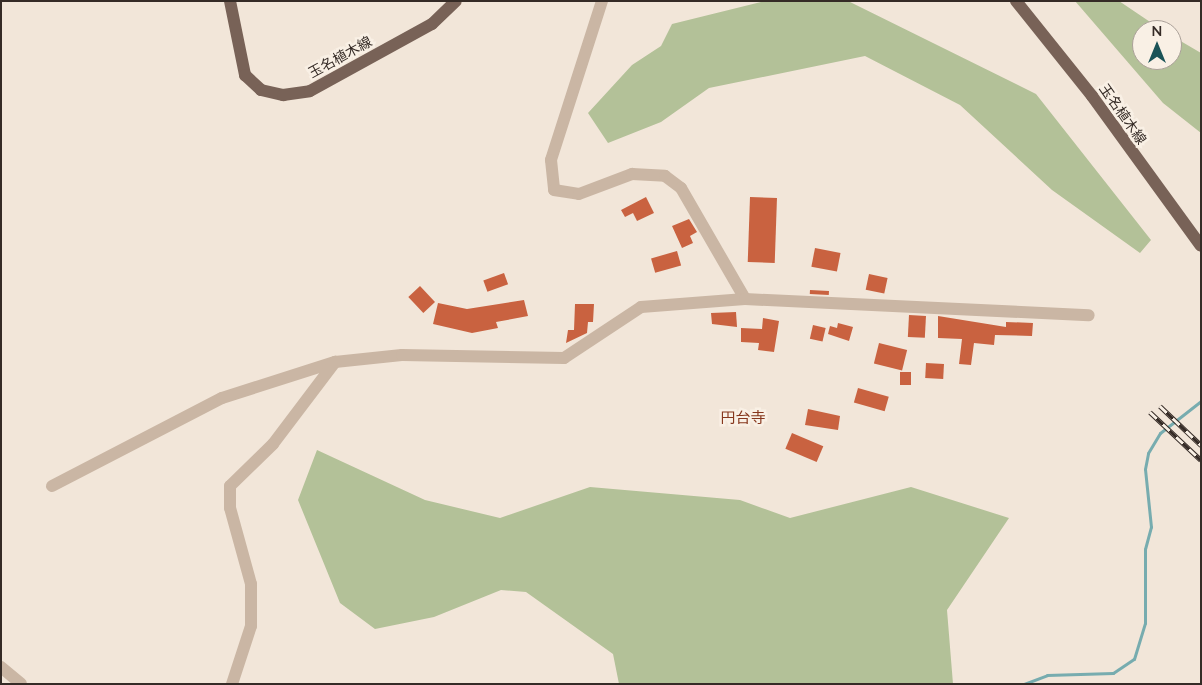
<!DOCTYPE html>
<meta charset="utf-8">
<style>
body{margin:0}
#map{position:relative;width:1202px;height:685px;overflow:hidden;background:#f2e6d9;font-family:Lato,"Noto Sans JP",sans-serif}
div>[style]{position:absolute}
.green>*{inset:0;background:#b3c198}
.stream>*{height:3px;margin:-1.5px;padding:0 1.5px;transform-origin:1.5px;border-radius:1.5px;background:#77acaf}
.building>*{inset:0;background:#c96240;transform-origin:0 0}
.minor>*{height:12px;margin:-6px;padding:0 6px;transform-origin:6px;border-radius:6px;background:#cab6a4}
.major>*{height:12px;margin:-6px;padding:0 6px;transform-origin:6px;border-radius:6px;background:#786257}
.rail>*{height:5px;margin-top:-2.5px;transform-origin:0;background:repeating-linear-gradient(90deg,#f9f0e5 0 9px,#352b26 0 18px);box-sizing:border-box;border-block:1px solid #352b26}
span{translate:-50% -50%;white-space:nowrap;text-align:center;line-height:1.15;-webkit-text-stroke:5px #f9f0e5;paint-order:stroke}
.street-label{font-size:14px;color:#352b26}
.neighbourhood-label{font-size:15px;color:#86371d}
.frame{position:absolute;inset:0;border:2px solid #352b26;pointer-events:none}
.north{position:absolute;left:1132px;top:20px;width:50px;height:50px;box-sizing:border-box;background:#f9f0e5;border:1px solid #aba199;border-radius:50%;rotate:0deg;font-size:14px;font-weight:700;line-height:20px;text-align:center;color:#352b26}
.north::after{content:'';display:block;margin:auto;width:18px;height:22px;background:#1b5357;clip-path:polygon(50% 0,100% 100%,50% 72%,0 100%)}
</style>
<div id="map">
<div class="green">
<i style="clip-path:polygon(765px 1px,848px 1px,1036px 94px,1151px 240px,1140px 253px,1052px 190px,960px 105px,865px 56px,709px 88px,661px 122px,608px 143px,588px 113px,632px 65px,661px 46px,672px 24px)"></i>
<i style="clip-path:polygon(1075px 1px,1119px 1px,1162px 30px,1142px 30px,1142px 60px,1172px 60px,1172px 36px,1201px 53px,1201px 133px,1163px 103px)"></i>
<i style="clip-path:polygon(317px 450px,425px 500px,500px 518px,590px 487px,740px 500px,790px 518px,911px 487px,1009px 518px,947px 610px,953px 684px,619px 684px,613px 654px,526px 592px,501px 590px,434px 617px,375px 629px,340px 603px,298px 500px)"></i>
</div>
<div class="stream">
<i style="left:1024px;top:684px;width:25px;rotate:-21deg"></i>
<i style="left:1047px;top:675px;width:66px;rotate:-1.7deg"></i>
<i style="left:1113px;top:673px;width:25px;rotate:-34deg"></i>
<i style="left:1134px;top:659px;width:38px;rotate:-73deg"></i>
<i style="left:1145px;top:623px;width:74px;rotate:-90deg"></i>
<i style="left:1145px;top:549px;width:23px;rotate:-75deg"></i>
<i style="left:1151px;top:527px;width:58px;rotate:-95.9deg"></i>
<i style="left:1145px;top:469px;width:16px;rotate:-79deg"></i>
<i style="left:1148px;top:453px;width:23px;rotate:-59deg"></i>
<i style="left:1160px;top:433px;width:52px;rotate:-38deg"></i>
</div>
<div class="building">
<i style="clip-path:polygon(646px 197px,654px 213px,637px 221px,633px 213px,625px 217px,621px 210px)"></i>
<i style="left:750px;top:197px;width:27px;height:65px;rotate:2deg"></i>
<i style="clip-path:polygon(689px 219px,697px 232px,690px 236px,693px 243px,682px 248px,672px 226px)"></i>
<i style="left:815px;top:248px;width:26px;height:19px;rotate:11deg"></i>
<i style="left:677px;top:251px;width:15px;height:27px;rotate:74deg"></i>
<i style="left:504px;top:273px;width:12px;height:22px;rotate:70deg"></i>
<i style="left:869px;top:274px;width:19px;height:16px;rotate:12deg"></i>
<i style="left:420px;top:286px;width:22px;height:16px;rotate:47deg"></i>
<i style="left:810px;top:290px;width:19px;height:4px;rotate:3deg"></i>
<i style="clip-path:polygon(524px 300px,528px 316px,496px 322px,498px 328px,472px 333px,433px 324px,438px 303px,467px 309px)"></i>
<i style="clip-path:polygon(575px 304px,594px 304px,593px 322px,588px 322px,587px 333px,566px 343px,568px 330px,574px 330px)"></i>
<i style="clip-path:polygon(736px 312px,737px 327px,712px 324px,711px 313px)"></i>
<i style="left:909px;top:315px;width:17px;height:22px;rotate:3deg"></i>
<i style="clip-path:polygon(938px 316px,1006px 327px,1006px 322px,1033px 323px,1032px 336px,995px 335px,994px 345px,974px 343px,971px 365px,959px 364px,962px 339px,938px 338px)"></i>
<i style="clip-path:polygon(763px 318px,779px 321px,774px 352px,758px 350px,759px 343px,741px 342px,741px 328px,762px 329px)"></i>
<i style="clip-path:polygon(838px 323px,853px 327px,849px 341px,828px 334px,830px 326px,837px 328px)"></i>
<i style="left:813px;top:325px;width:13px;height:14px;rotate:13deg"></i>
<i style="left:879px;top:343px;width:29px;height:21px;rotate:14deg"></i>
<i style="left:926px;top:363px;width:18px;height:15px;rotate:3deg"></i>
<i style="left:900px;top:372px;width:11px;height:13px"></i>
<i style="left:858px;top:388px;width:32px;height:15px;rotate:16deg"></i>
<i style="clip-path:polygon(808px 409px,840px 416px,838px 430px,805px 425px)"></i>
<i style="left:792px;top:433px;width:34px;height:17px;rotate:23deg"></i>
</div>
<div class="minor">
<i style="left:602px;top:1px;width:167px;rotate:107.8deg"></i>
<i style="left:551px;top:160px;width:30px;rotate:84deg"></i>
<i style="left:554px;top:190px;width:25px;rotate:9deg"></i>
<i style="left:579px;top:194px;width:57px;rotate:-20.7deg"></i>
<i style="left:632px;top:174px;width:33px;rotate:3deg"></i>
<i style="left:665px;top:176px;width:20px;rotate:37deg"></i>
<i style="left:681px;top:188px;width:128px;rotate:60deg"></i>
<i style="left:52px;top:486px;width:191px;rotate:-27.4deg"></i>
<i style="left:222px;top:398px;width:119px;rotate:-17.7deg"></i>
<i style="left:335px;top:362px;width:67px;rotate:-6deg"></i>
<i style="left:402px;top:355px;width:162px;rotate:1.1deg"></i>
<i style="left:564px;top:358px;width:92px;rotate:-33.5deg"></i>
<i style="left:641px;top:307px;width:104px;rotate:-4.4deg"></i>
<i style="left:745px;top:299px;width:344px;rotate:2.7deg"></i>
<i style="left:1px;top:667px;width:26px;rotate:40deg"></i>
<i style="left:232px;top:684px;width:61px;rotate:-71.9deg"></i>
<i style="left:251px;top:626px;width:42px;rotate:-90deg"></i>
<i style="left:251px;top:584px;width:79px;rotate:-105.4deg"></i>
<i style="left:230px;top:508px;width:22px;rotate:-90deg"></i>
<i style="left:230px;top:486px;width:60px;rotate:-44.3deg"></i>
<i style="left:273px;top:444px;width:103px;rotate:-52.9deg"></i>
</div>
<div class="major">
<i style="left:230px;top:1px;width:76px;rotate:78.5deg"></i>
<i style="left:245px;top:75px;width:22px;rotate:43deg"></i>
<i style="left:261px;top:90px;width:23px;rotate:13deg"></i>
<i style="left:283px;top:95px;width:27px;rotate:-8deg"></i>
<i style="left:310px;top:91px;width:139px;rotate:-28.8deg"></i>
<i style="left:432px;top:24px;width:33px;rotate:-44deg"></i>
<i style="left:1016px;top:1px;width:122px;rotate:51.3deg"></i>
<i style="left:1092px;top:96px;width:185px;rotate:54deg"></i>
</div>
<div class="rail">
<i style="left:1160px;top:406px;width:57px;rotate:43.6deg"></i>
<i style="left:1150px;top:412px;width:70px;rotate:43.3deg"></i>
</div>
<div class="street-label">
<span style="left:340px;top:57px;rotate:-29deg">玉名植木線</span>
<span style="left:1123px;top:114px;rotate:55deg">玉名植木線</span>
</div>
<div class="neighbourhood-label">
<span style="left:743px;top:418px">円台寺</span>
</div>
<div class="frame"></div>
<div class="north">N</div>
</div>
